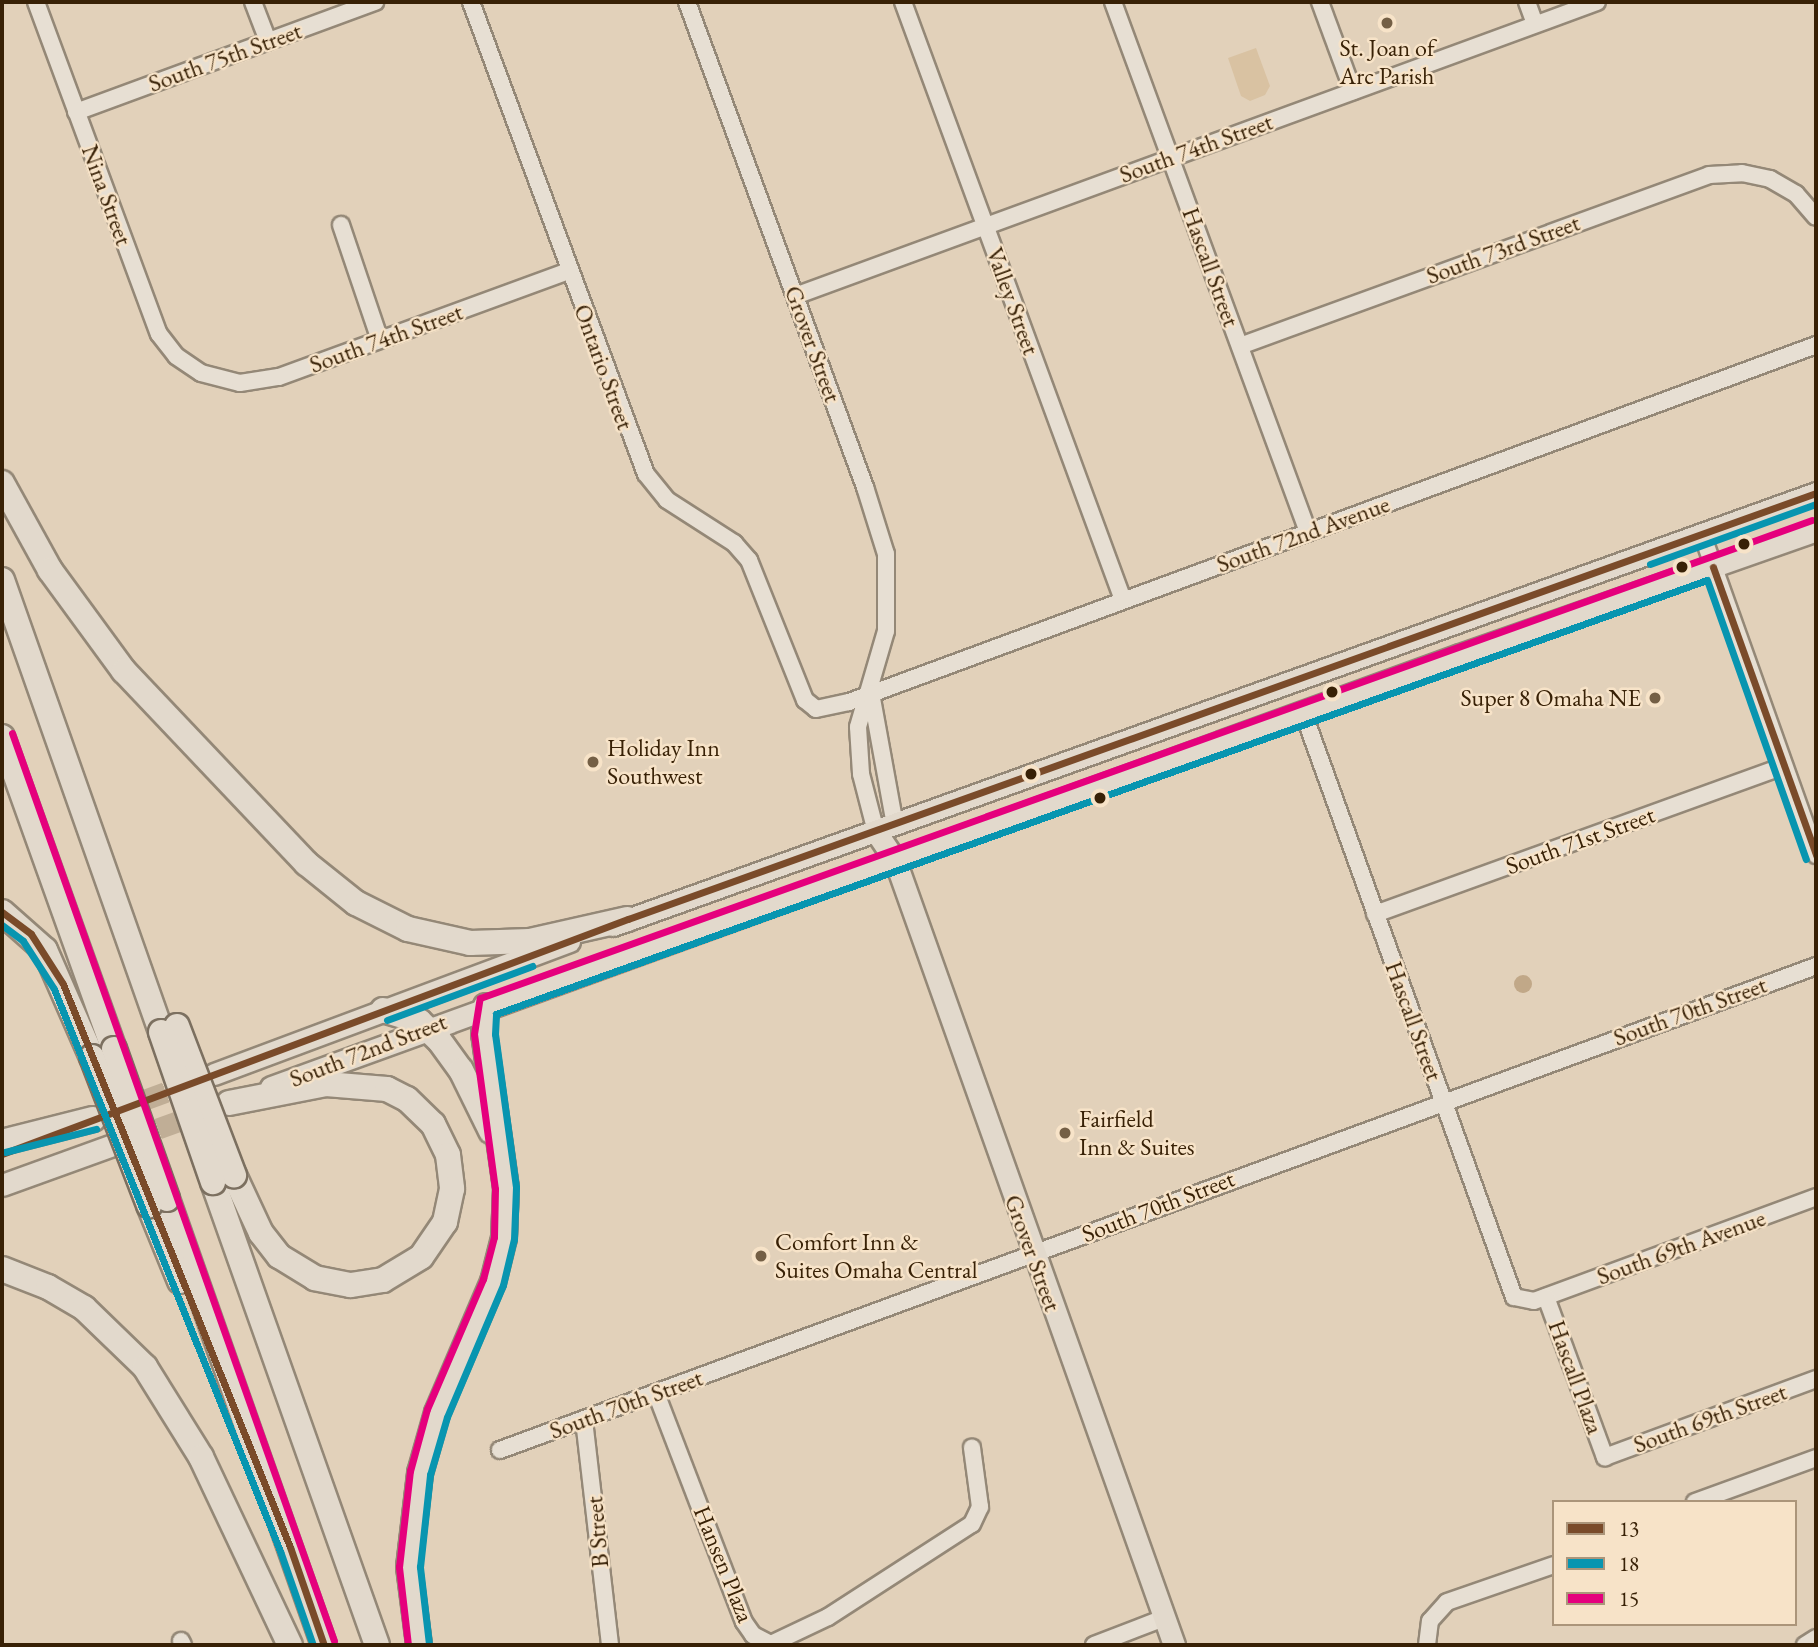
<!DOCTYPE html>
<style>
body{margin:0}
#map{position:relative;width:1818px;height:1647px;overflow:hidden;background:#e2d1ba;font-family:"EB Garamond",serif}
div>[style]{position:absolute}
.green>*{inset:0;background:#d9c2a2}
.water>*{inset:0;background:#c1a888}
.round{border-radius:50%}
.major-tunnel>*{height:21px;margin-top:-10.5px;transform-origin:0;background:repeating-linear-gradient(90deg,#c0ae96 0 21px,transparent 0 31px)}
.roads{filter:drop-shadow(2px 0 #948877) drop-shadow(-2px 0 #948877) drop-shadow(0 2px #948877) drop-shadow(0 -2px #948877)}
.minor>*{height:16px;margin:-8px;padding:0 8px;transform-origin:8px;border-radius:8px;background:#e7dfd3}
.major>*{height:21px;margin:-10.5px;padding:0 10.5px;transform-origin:10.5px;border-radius:10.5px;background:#e2d9cc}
.highway>*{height:24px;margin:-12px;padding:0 12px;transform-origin:12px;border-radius:12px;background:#e2d9cc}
.bridges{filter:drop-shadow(2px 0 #7c7060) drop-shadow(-2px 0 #7c7060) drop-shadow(0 2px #7c7060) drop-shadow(0 -2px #7c7060)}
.highway-bridge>*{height:24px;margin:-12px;padding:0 12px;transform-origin:12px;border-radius:12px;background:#e2d9cc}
.bus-1>*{height:7px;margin:-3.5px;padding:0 3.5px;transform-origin:3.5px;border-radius:3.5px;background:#7a4b2a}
.bus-2>*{height:7px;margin:-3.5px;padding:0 3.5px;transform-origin:3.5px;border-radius:3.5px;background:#0895b0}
.bus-3>*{height:7px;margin:-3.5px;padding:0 3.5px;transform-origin:3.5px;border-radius:3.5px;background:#e5007d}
.dots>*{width:19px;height:19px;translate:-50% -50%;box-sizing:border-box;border:4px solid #f7e3c8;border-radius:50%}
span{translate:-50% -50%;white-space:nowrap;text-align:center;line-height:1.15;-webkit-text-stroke:5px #f7e3c8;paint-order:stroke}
.poi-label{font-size:24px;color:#382106}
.right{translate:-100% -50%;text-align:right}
.left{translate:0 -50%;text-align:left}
.street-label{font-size:24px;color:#382106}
.frame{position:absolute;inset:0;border:4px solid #382106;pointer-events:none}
.legend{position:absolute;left:1552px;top:1500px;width:245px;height:126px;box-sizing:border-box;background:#f7e3c8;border:2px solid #ab957a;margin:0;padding:9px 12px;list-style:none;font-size:21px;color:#382106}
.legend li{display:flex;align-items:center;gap:14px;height:35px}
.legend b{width:35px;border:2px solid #ab957a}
</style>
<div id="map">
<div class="green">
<i style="clip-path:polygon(1256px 48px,1270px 86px,1265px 95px,1250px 101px,1241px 96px,1228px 58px)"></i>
</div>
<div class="water">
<i class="round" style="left:1514px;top:975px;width:18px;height:18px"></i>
</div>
<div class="major-tunnel">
<i style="left:117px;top:1110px;width:84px;rotate:-20.2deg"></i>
<i style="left:129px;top:1139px;width:80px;rotate:-19.8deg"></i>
</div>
<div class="roads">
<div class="minor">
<i style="left:36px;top:2px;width:354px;rotate:69.7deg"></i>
<i style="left:159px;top:334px;width:28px;rotate:52deg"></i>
<i style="left:176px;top:356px;width:30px;rotate:34deg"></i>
<i style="left:201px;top:373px;width:40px;rotate:14.4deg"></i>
<i style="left:240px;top:383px;width:39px;rotate:-9deg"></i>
<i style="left:279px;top:377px;width:309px;rotate:-20.1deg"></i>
<i style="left:253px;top:2px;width:42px;rotate:69deg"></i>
<i style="left:471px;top:2px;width:503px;rotate:69.66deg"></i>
<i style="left:646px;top:474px;width:33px;rotate:51deg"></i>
<i style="left:667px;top:500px;width:80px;rotate:32.7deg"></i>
<i style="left:734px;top:543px;width:23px;rotate:49deg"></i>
<i style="left:749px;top:560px;width:151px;rotate:68.2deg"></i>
<i style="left:805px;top:700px;width:14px;rotate:39deg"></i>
<i style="left:816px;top:709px;width:34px;rotate:-12deg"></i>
<i style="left:849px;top:702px;width:1031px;rotate:-20.26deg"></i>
<i style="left:687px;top:2px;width:517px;rotate:69.85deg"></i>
<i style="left:865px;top:487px;width:70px;rotate:72.6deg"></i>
<i style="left:886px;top:554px;width:77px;rotate:90deg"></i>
<i style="left:886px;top:631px;width:100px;rotate:106.3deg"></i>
<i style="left:858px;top:727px;width:47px;rotate:86.3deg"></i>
<i style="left:861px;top:774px;width:60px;rotate:75.5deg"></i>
<i style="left:903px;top:2px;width:637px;rotate:69.8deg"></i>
<i style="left:1113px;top:2px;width:565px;rotate:69.8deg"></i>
<i style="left:1320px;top:2px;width:95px;rotate:69.7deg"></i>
<i style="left:1527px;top:2px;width:23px;rotate:70deg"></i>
<i style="left:76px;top:112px;width:319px;rotate:-20.2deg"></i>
<i style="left:341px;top:225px;width:121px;rotate:71.3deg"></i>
<i style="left:795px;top:296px;width:854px;rotate:-20.13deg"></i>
<i style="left:1240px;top:346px;width:499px;rotate:-20deg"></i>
<i style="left:1709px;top:175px;width:33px;rotate:-3deg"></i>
<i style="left:1742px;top:173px;width:29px;rotate:12deg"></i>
<i style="left:1770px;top:179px;width:30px;rotate:30deg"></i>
<i style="left:1796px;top:194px;width:30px;rotate:49deg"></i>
<i style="left:1702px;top:534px;width:341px;rotate:70.4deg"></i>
<i style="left:871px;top:693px;width:134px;rotate:79.7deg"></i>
<i style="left:1303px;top:712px;width:622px;rotate:70.17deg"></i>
<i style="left:1514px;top:1297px;width:20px;rotate:11deg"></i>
<i style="left:1534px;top:1301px;width:301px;rotate:-20.2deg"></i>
<i style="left:1375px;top:914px;width:435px;rotate:-19.9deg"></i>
<i style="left:1546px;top:1297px;width:171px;rotate:69.8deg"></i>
<i style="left:1605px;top:1457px;width:225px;rotate:-20.3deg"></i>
<i style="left:656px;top:1393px;width:245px;rotate:69deg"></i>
<i style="left:744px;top:1622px;width:16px;rotate:55deg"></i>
<i style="left:753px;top:1635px;width:20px;rotate:27deg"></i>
<i style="left:771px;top:1644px;width:63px;rotate:-25.3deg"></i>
<i style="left:828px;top:1617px;width:171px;rotate:-32.9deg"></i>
<i style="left:972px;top:1524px;width:19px;rotate:-65deg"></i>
<i style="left:980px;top:1507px;width:60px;rotate:-97.7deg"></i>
<i style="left:584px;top:1420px;width:226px;rotate:83.4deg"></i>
<i style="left:500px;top:1450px;width:1402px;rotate:-20.19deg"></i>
<i style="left:1695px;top:1502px;width:129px;rotate:-20deg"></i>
<i style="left:181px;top:1641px;width:4px;rotate:63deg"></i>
<i style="left:1094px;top:1645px;width:75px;rotate:-21.1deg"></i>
<i style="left:1427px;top:1645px;width:24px;rotate:-83deg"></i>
<i style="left:1430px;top:1621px;width:25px;rotate:-48deg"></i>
<i style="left:1447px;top:1602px;width:113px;rotate:-19.1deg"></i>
<i style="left:1805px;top:1645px;width:13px;rotate:-32deg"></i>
</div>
<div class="major">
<i style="left:876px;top:832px;width:34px;rotate:56deg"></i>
<i style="left:895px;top:860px;width:833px;rotate:70.43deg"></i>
<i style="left:613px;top:925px;width:1278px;rotate:-19.75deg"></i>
<i style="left:214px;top:1074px;width:379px;rotate:-20.5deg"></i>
<i style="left:271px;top:1087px;width:1265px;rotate:-19.97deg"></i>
<i style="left:1460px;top:655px;width:377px;rotate:-19.3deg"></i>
<i style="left:2px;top:1185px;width:115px;rotate:-19.9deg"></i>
</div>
<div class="highway">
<i style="left:2px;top:483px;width:99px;rotate:61.1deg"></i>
<i style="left:50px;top:570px;width:125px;rotate:53.8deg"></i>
<i style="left:124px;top:671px;width:265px;rotate:46.5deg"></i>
<i style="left:306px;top:863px;width:64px;rotate:38.7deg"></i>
<i style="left:356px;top:903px;width:58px;rotate:26.6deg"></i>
<i style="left:408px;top:929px;width:64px;rotate:12.7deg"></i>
<i style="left:470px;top:943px;width:60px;rotate:-1.9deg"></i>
<i style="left:530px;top:941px;width:100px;rotate:-12.7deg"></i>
<i style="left:2px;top:580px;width:479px;rotate:70.6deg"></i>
<i style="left:2px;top:737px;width:331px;rotate:70.3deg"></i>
<i style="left:2px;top:912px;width:57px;rotate:41.5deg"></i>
<i style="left:45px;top:950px;width:117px;rotate:66.3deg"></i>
<i style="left:383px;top:1010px;width:38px;rotate:17deg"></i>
<i style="left:419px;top:1021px;width:28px;rotate:44deg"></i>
<i style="left:439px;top:1040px;width:37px;rotate:54deg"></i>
<i style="left:461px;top:1070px;width:68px;rotate:63.8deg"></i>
<i style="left:229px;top:1103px;width:99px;rotate:-11.1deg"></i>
<i style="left:326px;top:1084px;width:61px;rotate:4.7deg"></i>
<i style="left:387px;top:1089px;width:22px;rotate:27deg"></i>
<i style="left:407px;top:1099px;width:36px;rotate:44deg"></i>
<i style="left:433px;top:1124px;width:34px;rotate:64deg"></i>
<i style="left:448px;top:1155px;width:34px;rotate:83deg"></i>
<i style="left:452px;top:1189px;width:34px;rotate:102deg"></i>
<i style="left:445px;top:1222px;width:42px;rotate:124.4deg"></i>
<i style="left:421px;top:1257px;width:44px;rotate:148.8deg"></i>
<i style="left:383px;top:1280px;width:33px;rotate:171deg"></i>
<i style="left:350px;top:1285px;width:36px;rotate:-169deg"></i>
<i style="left:315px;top:1278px;width:42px;rotate:-148.6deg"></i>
<i style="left:279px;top:1256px;width:29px;rotate:-128deg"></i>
<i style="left:261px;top:1233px;width:64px;rotate:-115deg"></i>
<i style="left:2px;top:1142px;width:94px;rotate:-14.2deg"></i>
<i style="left:213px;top:1182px;width:491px;rotate:70.5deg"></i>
<i style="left:167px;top:1199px;width:473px;rotate:70.6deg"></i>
<i style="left:149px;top:1205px;width:82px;rotate:67.8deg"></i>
<i style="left:2px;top:1269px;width:49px;rotate:21.4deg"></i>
<i style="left:48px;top:1287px;width:42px;rotate:30.3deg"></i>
<i style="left:84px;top:1308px;width:85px;rotate:44deg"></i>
<i style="left:145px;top:1367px;width:106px;rotate:58.1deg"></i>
<i style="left:201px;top:1457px;width:208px;rotate:64.7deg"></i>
<i style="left:419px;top:1645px;width:79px;rotate:-97.3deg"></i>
<i style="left:409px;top:1567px;width:95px;rotate:-83.3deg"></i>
<i style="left:420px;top:1473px;width:62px;rotate:-74.2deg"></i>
<i style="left:437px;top:1413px;width:142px;rotate:-66.9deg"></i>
<i style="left:493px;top:1282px;width:45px;rotate:-76deg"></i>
<i style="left:504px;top:1238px;width:50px;rotate:-87.7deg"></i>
<i style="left:506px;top:1188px;width:156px;rotate:-98.1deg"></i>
<i style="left:484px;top:1034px;width:28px;rotate:-86deg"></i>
</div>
</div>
<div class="bridges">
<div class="highway-bridge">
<i style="left:177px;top:1026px;width:160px;rotate:69.1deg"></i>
<i style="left:161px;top:1032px;width:159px;rotate:70.9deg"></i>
<i style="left:114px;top:1049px;width:159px;rotate:70.5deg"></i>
<i style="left:92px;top:1057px;width:159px;rotate:68.9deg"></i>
</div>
</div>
<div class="bus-1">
<i style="left:1713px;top:567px;width:306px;rotate:70.3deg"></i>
<i style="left:2px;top:912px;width:36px;rotate:37deg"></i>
<i style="left:31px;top:934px;width:59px;rotate:57.4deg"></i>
<i style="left:63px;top:984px;width:607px;rotate:68.04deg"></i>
<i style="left:290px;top:1547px;width:104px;rotate:70.9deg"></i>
<i style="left:2px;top:1154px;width:669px;rotate:-20.58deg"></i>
<i style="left:628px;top:919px;width:1262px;rotate:-19.73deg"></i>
</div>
<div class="bus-2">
<i style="left:1650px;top:564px;width:177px;rotate:-19.9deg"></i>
<i style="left:2px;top:925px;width:26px;rotate:37deg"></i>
<i style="left:23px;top:941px;width:57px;rotate:57.1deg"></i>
<i style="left:54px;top:989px;width:606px;rotate:68.09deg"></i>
<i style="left:280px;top:1551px;width:100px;rotate:70.7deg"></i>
<i style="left:387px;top:1020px;width:155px;rotate:-20.4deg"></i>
<i style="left:5px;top:1152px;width:94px;rotate:-14.2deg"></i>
<i style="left:429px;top:1644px;width:78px;rotate:-96.7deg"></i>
<i style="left:420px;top:1567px;width:93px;rotate:-83.8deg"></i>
<i style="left:430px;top:1475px;width:60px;rotate:-73.7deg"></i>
<i style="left:447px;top:1417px;width:143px;rotate:-67deg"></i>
<i style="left:503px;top:1285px;width:47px;rotate:-76.6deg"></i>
<i style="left:514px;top:1239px;width:52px;rotate:-87.8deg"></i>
<i style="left:516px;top:1187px;width:154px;rotate:-97.8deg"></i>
<i style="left:495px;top:1034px;width:20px;rotate:-87deg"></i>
<i style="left:496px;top:1014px;width:1286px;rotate:-19.72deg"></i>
<i style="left:1707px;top:580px;width:296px;rotate:70.5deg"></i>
</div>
<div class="bus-3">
<i style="left:12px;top:733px;width:963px;rotate:70.47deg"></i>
<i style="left:408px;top:1645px;width:79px;rotate:-96.6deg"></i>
<i style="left:399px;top:1567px;width:97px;rotate:-83.5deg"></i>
<i style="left:410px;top:1471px;width:64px;rotate:-74.7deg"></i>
<i style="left:427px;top:1409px;width:142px;rotate:-66.7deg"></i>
<i style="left:483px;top:1279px;width:43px;rotate:-75.3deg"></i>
<i style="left:494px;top:1237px;width:48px;rotate:-88.8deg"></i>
<i style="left:495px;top:1189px;width:156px;rotate:-97.7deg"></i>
<i style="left:474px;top:1034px;width:36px;rotate:-81deg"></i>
<i style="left:480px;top:998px;width:1415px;rotate:-19.74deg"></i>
</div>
<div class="dots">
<i style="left:1387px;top:23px;background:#745f45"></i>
<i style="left:1744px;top:544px;background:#382106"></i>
<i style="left:1682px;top:567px;background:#382106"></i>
<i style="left:1332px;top:692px;background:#382106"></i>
<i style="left:1655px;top:698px;background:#745f45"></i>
<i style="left:593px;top:762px;background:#745f45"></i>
<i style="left:1031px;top:774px;background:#382106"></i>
<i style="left:1100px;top:798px;background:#382106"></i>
<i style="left:1065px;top:1133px;background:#745f45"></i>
<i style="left:761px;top:1256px;background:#745f45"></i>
</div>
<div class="poi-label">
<span style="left:1387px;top:62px">St. Joan of<br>Arc Parish</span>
<span class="right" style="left:1641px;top:698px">Super 8 Omaha NE</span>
<span class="left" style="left:607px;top:762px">Holiday Inn<br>Southwest</span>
<span class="left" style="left:1079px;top:1133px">Fairfield<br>Inn &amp; Suites</span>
<span class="left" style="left:775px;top:1256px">Comfort Inn &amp;<br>Suites Omaha Central</span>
</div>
<div class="street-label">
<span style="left:225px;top:57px;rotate:-20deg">South 75th Street</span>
<span style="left:1196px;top:148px;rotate:-20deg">South 74th Street</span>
<span style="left:107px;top:195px;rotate:70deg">Nina Street</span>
<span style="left:1503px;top:249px;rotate:-20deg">South 73rd Street</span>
<span style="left:1211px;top:267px;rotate:70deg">Hascall Street</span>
<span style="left:1013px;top:301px;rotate:70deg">Valley Street</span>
<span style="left:386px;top:338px;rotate:-20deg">South 74th Street</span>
<span style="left:813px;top:344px;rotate:70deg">Grover Street</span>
<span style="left:604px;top:367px;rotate:70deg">Ontario Street</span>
<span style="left:1303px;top:534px;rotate:-20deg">South 72nd Avenue</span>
<span style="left:1580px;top:840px;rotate:-20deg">South 71st Street</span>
<span style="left:1690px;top:1011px;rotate:-20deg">South 70th Street</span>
<span style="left:1414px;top:1021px;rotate:70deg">Hascall Street</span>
<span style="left:368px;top:1050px;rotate:-21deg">South 72nd Street</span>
<span style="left:1158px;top:1206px;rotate:-21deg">South 70th Street</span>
<span style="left:1681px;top:1247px;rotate:-20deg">South 69th Avenue</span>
<span style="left:1033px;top:1253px;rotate:70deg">Grover Street</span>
<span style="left:1576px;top:1377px;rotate:70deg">Hascall Plaza</span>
<span style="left:626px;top:1404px;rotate:-20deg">South 70th Street</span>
<span style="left:1710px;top:1418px;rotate:-20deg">South 69th Street</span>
<span style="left:597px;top:1532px;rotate:-95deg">B Street</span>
<span style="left:724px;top:1564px;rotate:68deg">Hansen Plaza</span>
</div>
<div class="frame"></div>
<ul class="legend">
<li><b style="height:9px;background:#7a4b2a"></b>13</li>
<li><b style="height:9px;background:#0895b0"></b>18</li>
<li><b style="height:9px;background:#e5007d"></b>15</li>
</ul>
</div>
